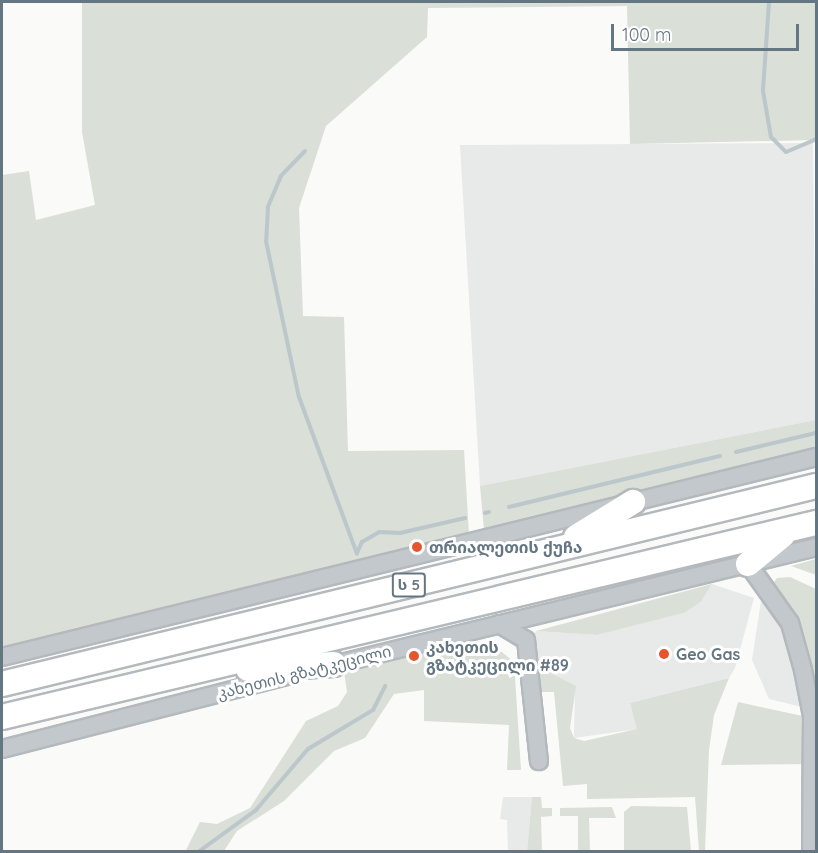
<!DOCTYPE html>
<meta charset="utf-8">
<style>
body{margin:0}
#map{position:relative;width:818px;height:853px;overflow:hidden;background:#fafaf8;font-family:Quicksand,"Noto Sans Georgian",sans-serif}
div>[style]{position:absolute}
.built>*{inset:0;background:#e8e9e9}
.green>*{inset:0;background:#dadfd7}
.stream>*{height:4px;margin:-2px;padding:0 2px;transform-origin:2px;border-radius:2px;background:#bbc7cb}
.roads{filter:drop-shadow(2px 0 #b4b9bd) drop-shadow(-2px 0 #b4b9bd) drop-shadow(0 2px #b4b9bd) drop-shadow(0 -2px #b4b9bd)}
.minor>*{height:16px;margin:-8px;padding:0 8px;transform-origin:8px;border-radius:8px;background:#c3c8cc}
.highway>*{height:24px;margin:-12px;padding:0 12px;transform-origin:12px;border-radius:12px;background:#fff}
.dots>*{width:16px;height:16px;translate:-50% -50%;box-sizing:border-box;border:3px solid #fff;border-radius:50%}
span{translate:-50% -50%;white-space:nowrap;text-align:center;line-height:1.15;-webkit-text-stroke:6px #fff;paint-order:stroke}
.shield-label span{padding:2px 4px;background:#fff;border:2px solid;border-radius:4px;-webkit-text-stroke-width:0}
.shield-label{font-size:15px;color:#657683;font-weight:700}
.poi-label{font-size:16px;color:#657683;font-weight:700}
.left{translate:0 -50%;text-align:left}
.street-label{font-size:16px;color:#657683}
.frame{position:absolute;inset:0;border:3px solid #657683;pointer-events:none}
.scale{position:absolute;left:611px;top:24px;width:188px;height:27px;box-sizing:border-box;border:3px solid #657683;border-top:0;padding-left:8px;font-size:18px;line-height:21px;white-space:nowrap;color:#657683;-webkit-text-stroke:4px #fff;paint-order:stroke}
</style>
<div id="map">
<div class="built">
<i style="clip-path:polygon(813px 143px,816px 420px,480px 486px,460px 145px)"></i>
<i style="clip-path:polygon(712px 584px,754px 598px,735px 668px,729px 678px,630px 703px,638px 729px,574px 738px,575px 686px,537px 666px,514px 662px,536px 631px,597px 635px,684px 613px,701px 602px)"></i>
<i style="clip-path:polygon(761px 601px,779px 616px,806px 708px,769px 699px,752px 660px)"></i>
<i style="clip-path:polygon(503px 797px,532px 797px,527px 851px,508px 851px,507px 820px,500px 819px)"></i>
</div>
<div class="green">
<i style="clip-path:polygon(82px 2px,816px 2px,816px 140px,630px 144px,627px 6px,428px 8px,427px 37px,326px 126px,299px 208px,303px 316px,344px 317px,348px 451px,464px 450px,469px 535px,2px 650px,2px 175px,29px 171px,36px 220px,95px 205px,82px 132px)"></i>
<i style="clip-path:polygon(816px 420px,816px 450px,484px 530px,480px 486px)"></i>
<i style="clip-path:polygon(816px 559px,816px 575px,791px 566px)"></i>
<i style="clip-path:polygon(790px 577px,816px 589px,816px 696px,799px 636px,771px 586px,777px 578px)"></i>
<i style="clip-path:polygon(712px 584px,701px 602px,684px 613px,597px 635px,536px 631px)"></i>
<i style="clip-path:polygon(478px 644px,496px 647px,514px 662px,521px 770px,507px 770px,509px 725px,424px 721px,424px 690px,394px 694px,365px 738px,334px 751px,284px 801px,237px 831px,224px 851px,185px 852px,200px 822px,217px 824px,250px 808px,306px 721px,338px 706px,347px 692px,344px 672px,440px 647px)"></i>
<i style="clip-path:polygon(537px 666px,576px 686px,570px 728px,574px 738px,584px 741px,637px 729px,630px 703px,729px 678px,714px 715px,709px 750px,705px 851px,699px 851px,695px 797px,587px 799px,587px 784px,563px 786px,554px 692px,538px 692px)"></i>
<i style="clip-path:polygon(738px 702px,807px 717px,810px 764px,721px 765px)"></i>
<i style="clip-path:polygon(532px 797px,541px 797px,542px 808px,552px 808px,552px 816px,541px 817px,542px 851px,527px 851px)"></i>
<i style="clip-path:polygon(631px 806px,687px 807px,691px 851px,624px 851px,624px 812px)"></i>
<i style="clip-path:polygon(612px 807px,616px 818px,589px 818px,590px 851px,578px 851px,578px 816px,560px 816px,560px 808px)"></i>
</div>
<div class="stream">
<i style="left:769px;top:2px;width:89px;rotate:93.9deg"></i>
<i style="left:763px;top:91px;width:47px;rotate:80.1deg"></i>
<i style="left:771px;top:137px;width:21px;rotate:45deg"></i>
<i style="left:786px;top:152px;width:33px;rotate:-23deg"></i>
<i style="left:305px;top:151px;width:35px;rotate:134deg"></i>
<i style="left:281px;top:176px;width:34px;rotate:113deg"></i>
<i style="left:268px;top:207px;width:34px;rotate:93deg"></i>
<i style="left:266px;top:241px;width:159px;rotate:78.1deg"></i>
<i style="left:299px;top:397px;width:167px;rotate:69.7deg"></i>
<i style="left:736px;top:452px;width:82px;rotate:-13.4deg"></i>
<i style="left:509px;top:507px;width:217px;rotate:-13.6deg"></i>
<i style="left:485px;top:513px;width:4px;rotate:-14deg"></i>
<i style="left:357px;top:553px;width:12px;rotate:-66deg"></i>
<i style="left:362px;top:542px;width:20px;rotate:-30deg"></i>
<i style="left:379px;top:532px;width:21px;rotate:3deg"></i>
<i style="left:400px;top:533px;width:67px;rotate:-13deg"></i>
<i style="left:198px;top:852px;width:72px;rotate:-35.9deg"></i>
<i style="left:256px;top:810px;width:80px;rotate:-49.6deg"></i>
<i style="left:308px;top:749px;width:76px;rotate:-31deg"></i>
<i style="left:373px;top:710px;width:27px;rotate:-63deg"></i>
</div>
<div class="roads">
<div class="minor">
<i style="left:748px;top:564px;width:72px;rotate:54.6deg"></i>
<i style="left:790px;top:623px;width:49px;rotate:74.5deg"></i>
<i style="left:803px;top:670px;width:47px;rotate:78.9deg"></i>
<i style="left:812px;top:716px;width:136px;rotate:90.4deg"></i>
<i style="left:499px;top:624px;width:31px;rotate:31deg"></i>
<i style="left:526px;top:640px;width:122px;rotate:83.9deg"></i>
<i style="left:2px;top:657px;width:838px;rotate:-13.8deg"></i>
<i style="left:325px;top:667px;width:505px;rotate:-13.73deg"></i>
<i style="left:2px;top:749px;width:301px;rotate:-14.4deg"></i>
</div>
<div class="highway">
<i style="left:576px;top:537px;width:67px;rotate:-31.6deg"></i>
<i style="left:748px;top:564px;width:45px;rotate:-39.6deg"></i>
<i style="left:248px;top:669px;width:86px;rotate:-3.3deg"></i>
<i style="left:2px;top:684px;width:838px;rotate:-13.67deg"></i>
<i style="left:2px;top:717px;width:837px;rotate:-13.41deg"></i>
</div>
</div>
<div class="dots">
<i style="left:417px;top:547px;background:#e4572e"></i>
<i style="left:664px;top:654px;background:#e4572e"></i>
<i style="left:414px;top:656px;background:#e4572e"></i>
</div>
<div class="shield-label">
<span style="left:409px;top:585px">ს 5</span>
</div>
<div class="poi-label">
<span class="left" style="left:429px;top:547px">თრიალეთის ქუჩა</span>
<span class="left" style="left:426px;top:656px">კახეთის<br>გზატკეცილი #89</span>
<span class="left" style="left:676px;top:654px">Geo Gas</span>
</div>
<div class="street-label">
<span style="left:304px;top:672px;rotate:-14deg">კახეთის გზატკეცილი</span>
</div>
<div class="frame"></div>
<div class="scale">100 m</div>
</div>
